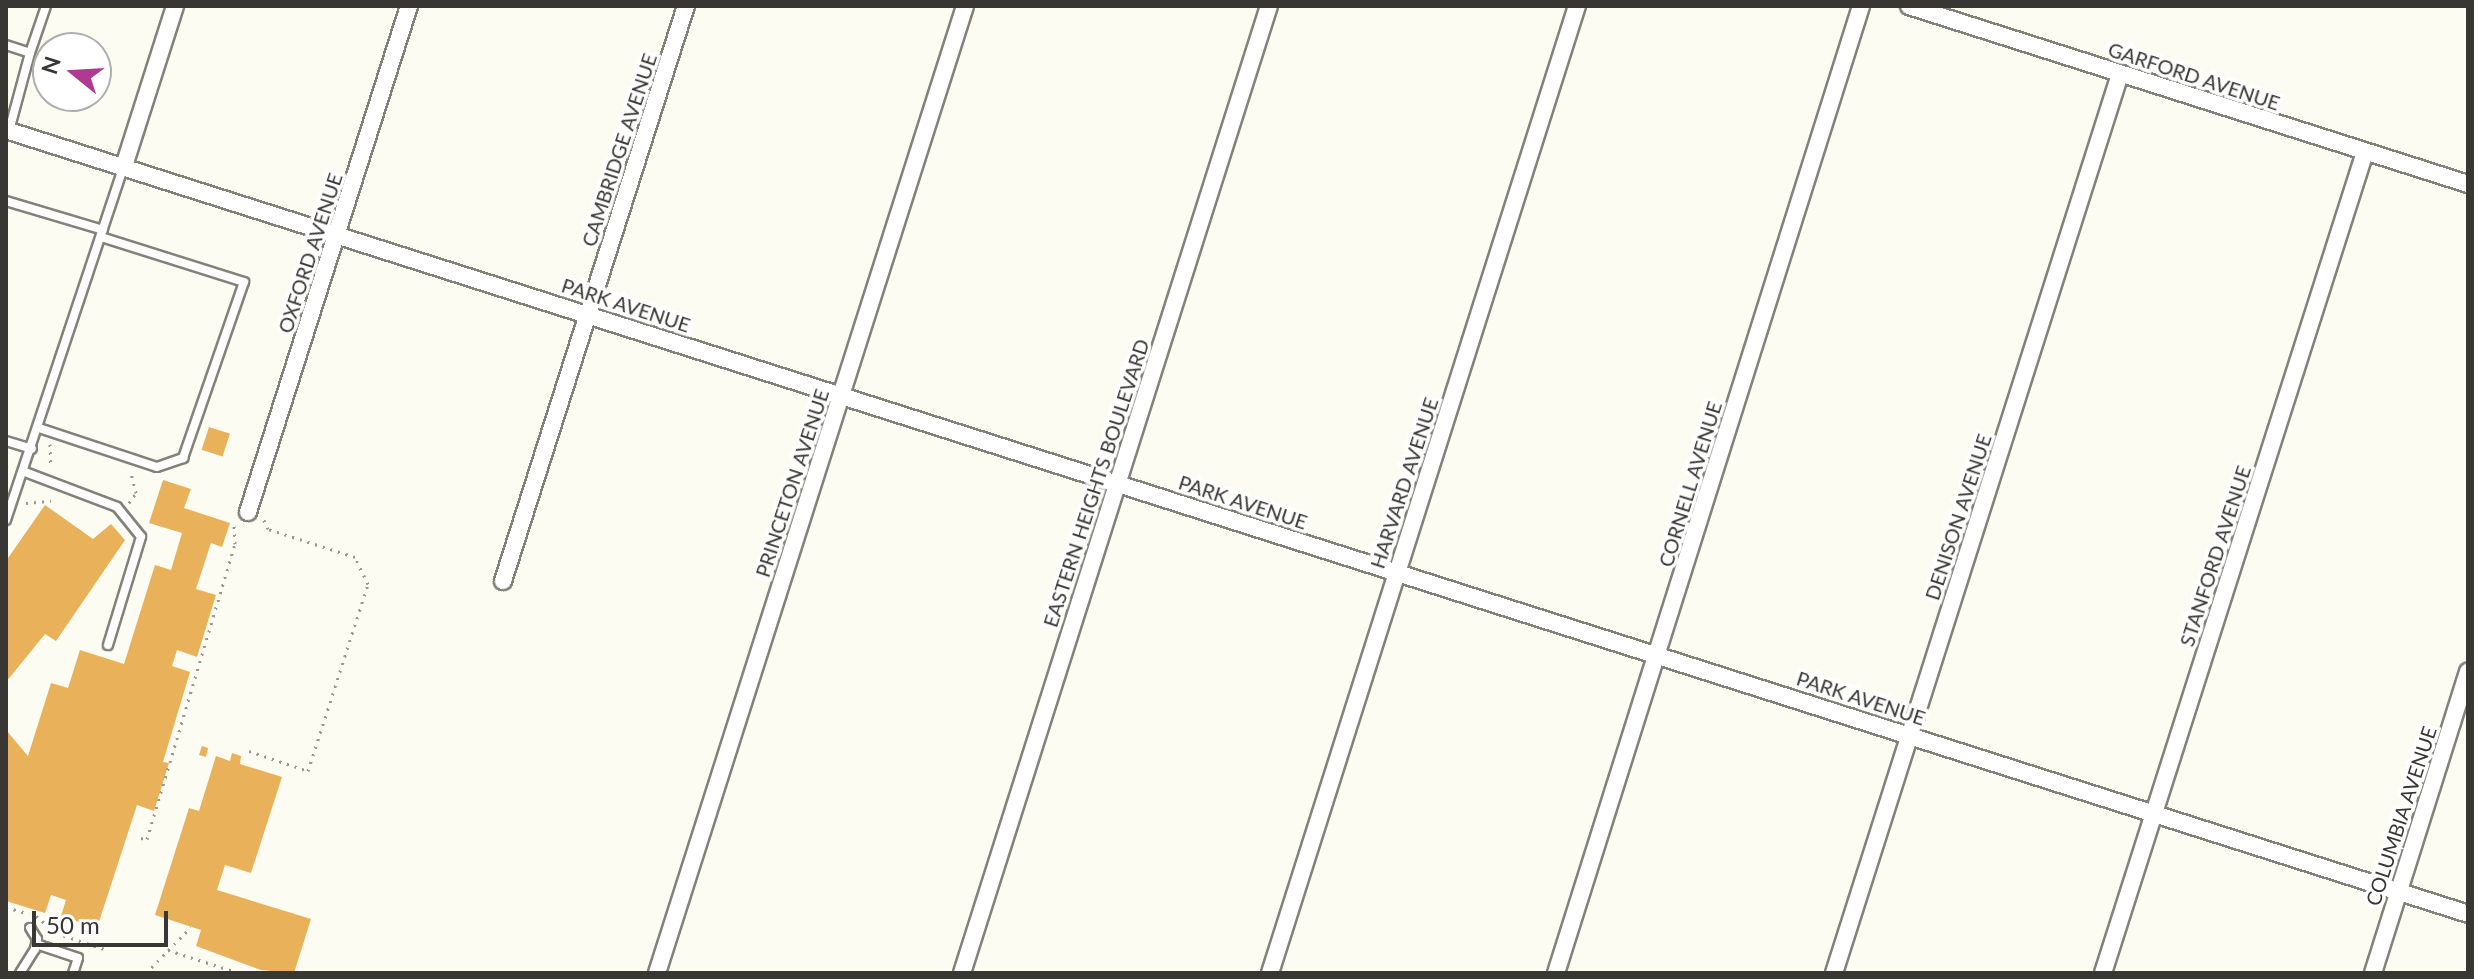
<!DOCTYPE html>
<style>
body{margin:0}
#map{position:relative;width:2474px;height:979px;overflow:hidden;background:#fdfcf3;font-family:Lato,sans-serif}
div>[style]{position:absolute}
.building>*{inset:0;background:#e9b15a;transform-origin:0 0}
.path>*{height:3px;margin-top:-1.5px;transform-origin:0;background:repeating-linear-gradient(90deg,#989791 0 2px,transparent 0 8px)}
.roads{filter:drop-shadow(2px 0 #83827a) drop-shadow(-2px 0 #83827a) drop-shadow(0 2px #83827a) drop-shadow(0 -2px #83827a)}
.service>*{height:8px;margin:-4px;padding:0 4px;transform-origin:4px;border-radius:4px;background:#fff}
.minor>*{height:16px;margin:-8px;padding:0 8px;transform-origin:8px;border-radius:8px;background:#fff}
span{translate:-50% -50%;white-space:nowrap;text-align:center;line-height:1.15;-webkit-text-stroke:7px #fff;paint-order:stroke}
.street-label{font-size:20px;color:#383734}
.frame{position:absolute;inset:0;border:8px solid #383734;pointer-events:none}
.north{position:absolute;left:32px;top:32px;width:80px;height:80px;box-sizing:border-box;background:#fff;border:2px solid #afafae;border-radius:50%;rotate:288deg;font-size:22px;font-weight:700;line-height:32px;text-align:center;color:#383734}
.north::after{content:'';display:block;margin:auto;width:28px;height:36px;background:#b03a91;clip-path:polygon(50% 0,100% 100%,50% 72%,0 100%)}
.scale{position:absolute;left:32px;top:911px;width:136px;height:36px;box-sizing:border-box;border:4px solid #383734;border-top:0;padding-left:10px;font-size:24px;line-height:28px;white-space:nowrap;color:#383734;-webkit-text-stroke:6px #fff;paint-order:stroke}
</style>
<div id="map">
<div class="building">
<i style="left:209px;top:427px;width:22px;height:24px;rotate:18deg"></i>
<i style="clip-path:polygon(163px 480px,191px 489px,184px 508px,230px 523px,222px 547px,211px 543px,196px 589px,216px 595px,197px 657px,177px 650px,172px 666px,190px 672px,163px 762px,169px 763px,154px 811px,137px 805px,97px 928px,61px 916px,66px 900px,51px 895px,45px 913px,6px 901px,6px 730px,28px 756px,51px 683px,68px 688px,80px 650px,124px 664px,155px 565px,171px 570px,182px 533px,149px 523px)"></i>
<i style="clip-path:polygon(45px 505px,93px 539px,111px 524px,125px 540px,56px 641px,45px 634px,6px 682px,6px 561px)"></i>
<i style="clip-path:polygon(202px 746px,208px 748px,206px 757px,199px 755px)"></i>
<i style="clip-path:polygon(232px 753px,241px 756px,240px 764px,282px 777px,251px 873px,225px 865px,217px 890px,311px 919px,294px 973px,261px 970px,196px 946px,201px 930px,155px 915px,189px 808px,199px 811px,216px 756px,230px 761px)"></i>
</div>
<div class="path">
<i style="left:154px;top:6px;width:1px"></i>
<i style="left:50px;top:444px;width:23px;rotate:88deg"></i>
<i style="left:26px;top:503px;width:25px;rotate:-5deg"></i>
<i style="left:129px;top:503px;width:12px;rotate:-55deg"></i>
<i style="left:136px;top:493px;width:21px;rotate:-104deg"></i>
<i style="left:249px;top:751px;width:62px;rotate:18.7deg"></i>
<i style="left:308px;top:771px;width:196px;rotate:-72.2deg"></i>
<i style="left:368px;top:584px;width:30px;rotate:-116deg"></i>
<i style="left:355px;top:557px;width:91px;rotate:-162.2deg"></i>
<i style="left:268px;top:529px;width:12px;rotate:-114deg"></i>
<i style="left:141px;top:838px;width:6px;rotate:9deg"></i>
<i style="left:147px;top:839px;width:308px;rotate:-73.4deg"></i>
<i style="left:235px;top:544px;width:21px;rotate:-93deg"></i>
<i style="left:6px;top:907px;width:24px;rotate:17deg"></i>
<i style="left:36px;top:916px;width:26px;rotate:40deg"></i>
<i style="left:56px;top:933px;width:54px;rotate:18.4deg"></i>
<i style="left:168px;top:950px;width:75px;rotate:17.9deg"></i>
<i style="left:146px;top:973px;width:64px;rotate:-45.6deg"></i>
</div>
<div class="roads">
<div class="service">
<i style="left:6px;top:45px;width:25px;rotate:18deg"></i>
<i style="left:30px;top:53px;width:81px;rotate:105.1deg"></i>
<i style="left:30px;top:53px;width:50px;rotate:-71.2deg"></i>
<i style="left:6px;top:201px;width:101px;rotate:16.6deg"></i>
<i style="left:39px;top:428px;width:124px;rotate:18.3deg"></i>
<i style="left:157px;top:467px;width:28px;rotate:-19deg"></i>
<i style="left:183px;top:458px;width:186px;rotate:-70.9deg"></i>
<i style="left:244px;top:282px;width:150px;rotate:-162.5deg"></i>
<i style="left:6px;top:441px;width:27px;rotate:17deg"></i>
<i style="left:25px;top:472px;width:98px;rotate:20.8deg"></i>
<i style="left:117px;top:507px;width:38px;rotate:51deg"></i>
<i style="left:141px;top:537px;width:113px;rotate:107deg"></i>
<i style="left:6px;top:520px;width:371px;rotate:-71.6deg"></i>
<i style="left:36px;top:944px;width:44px;rotate:18.4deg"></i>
<i style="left:78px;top:958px;width:16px;rotate:108deg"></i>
<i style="left:20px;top:973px;width:28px;rotate:-58deg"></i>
<i style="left:35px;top:949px;width:10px;rotate:-79deg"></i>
<i style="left:37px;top:939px;width:13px;rotate:-122deg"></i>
</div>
<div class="minor">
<i style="left:1909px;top:6px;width:587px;rotate:17.66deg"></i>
<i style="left:6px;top:130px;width:2584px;rotate:17.66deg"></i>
<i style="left:124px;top:166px;width:168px;rotate:-72.3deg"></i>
<i style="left:248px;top:512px;width:531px;rotate:-72.35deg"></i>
<i style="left:503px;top:581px;width:603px;rotate:-72.35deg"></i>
<i style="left:657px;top:973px;width:1015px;rotate:-72.33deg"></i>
<i style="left:962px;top:973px;width:1015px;rotate:-72.39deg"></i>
<i style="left:1270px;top:973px;width:1015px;rotate:-72.39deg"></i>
<i style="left:1556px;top:973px;width:1014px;rotate:-72.49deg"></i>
<i style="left:1834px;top:973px;width:943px;rotate:-72.35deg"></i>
<i style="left:2103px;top:973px;width:862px;rotate:-72.3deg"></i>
<i style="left:2373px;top:973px;width:316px;rotate:-72.5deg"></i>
</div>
</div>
<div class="street-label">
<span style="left:2194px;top:76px;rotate:18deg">GARFORD AVENUE</span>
<span style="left:619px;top:150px;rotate:-72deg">CAMBRIDGE AVENUE</span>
<span style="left:310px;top:253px;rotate:-72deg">OXFORD AVENUE</span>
<span style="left:626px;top:305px;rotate:18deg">PARK AVENUE</span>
<span style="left:792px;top:483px;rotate:-72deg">PRINCETON AVENUE</span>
<span style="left:1096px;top:483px;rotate:-72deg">EASTERN HEIGHTS BOULEVARD</span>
<span style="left:1404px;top:483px;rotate:-72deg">HARVARD AVENUE</span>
<span style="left:1690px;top:484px;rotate:-73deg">CORNELL AVENUE</span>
<span style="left:1243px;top:502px;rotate:18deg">PARK AVENUE</span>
<span style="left:1958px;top:517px;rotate:-72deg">DENISON AVENUE</span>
<span style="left:2215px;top:556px;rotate:-72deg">STANFORD AVENUE</span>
<span style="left:1861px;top:698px;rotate:18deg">PARK AVENUE</span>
<span style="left:2401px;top:816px;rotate:-72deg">COLUMBIA AVENUE</span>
</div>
<div class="frame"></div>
<div class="north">N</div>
<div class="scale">50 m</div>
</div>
